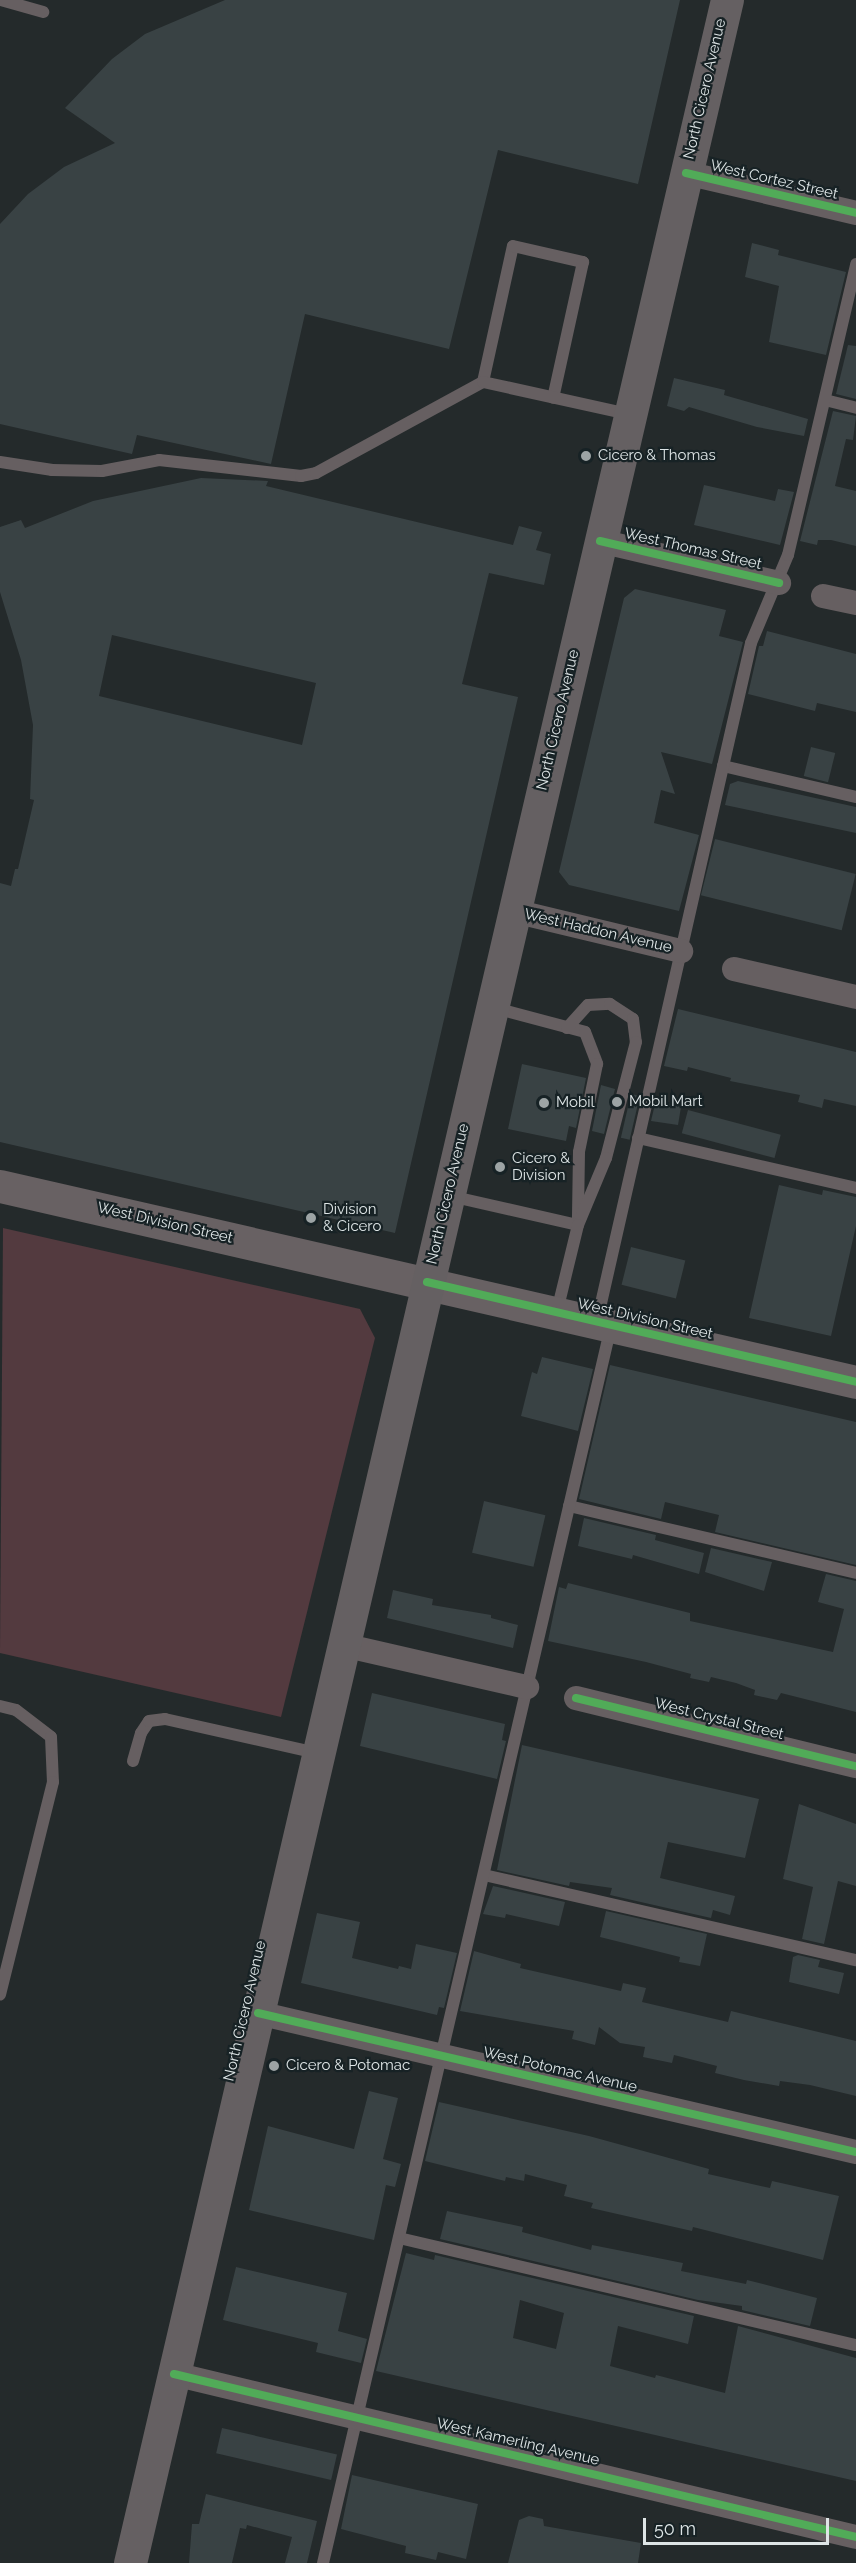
<!DOCTYPE html>
<style>
body{margin:0}
#map{position:relative;width:856px;height:2563px;overflow:hidden;background:#242a2b;font-family:Raleway,sans-serif}
div>[style]{position:absolute}
.green>*{inset:0;background:#533a3f}
.building>*{inset:0;background:#394244;transform-origin:0 0}
.lane>*{height:12px;margin:-6px;padding:0 6px;transform-origin:6px;border-radius:6px;background:#665f61}
.street>*{height:24px;margin:-12px;padding:0 12px;transform-origin:12px;border-radius:12px;background:#665f61}
.secondary>*{height:33px;margin:-16.5px;padding:0 16.5px;transform-origin:16.5px;border-radius:16.5px;background:#686163}
.primary>*{height:33px;margin:-16.5px;padding:0 16.5px;transform-origin:16.5px;border-radius:16.5px;background:#656062}
.cycleway>*{height:8px;margin:-4px;padding:0 4px;transform-origin:4px;border-radius:4px;background:#51ab58}
.dots>*{width:16px;height:16px;translate:-50% -50%;box-sizing:border-box;border:3px solid #172225;border-radius:50%}
span{translate:-50% -50%;white-space:nowrap;text-align:center;line-height:1.15;-webkit-text-stroke:4.5px #172225;paint-order:stroke}
.street-label{font-size:15px;color:#dee5e6}
.poi-label{font-size:15px;color:#dee5e6}
.left{translate:0 -50%;text-align:left}
.scale{position:absolute;left:643px;top:2518px;width:186px;height:27px;box-sizing:border-box;border:3px solid #dee5e6;border-top:0;padding-left:8px;font-size:18px;line-height:21px;white-space:nowrap;color:#dee5e6;-webkit-text-stroke:4px #172225;paint-order:stroke}
</style>
<div id="map">
<div class="green">
<i style="clip-path:polygon(3px 1228px,360px 1309px,375px 1338px,281px 1717px,0 1653px)"></i>
</div>
<div class="building">
<i style="clip-path:polygon(225px 0,680px 0,638px 184px,498px 150px,449px 349px,305px 314px,271px 464px,137px 435px,132px 454px,0 424px,0 224px,28px 194px,64px 167px,115px 143px,65px 108px,112px 59px,145px 34px)"></i>
<i style="clip-path:polygon(752px 243px,779px 250px,778px 255px,846px 272px,826px 355px,769px 342px,779px 286px,745px 277px)"></i>
<i style="clip-path:polygon(848px 345px,856px 346px,856px 399px,836px 394px)"></i>
<i style="clip-path:polygon(674px 378px,725px 390px,724px 395px,808px 419px,804px 436px,757px 427px,689px 407px,684px 411px,667px 406px)"></i>
<i style="clip-path:polygon(833px 411px,856px 416px,853px 440px,846px 439px,835px 486px,856px 491px,856px 546px,831px 540px,818px 540px,817px 545px,800px 541px)"></i>
<i style="clip-path:polygon(evenodd,201px 478px,268px 481px,266px 486px,513px 545px,519px 526px,542px 532px,536px 550px,551px 554px,544px 585px,489px 573px,462px 684px,518px 697px,395px 1233px,0 1142px,0 883px,11px 886px,15px 869px,18px 869px,34px 800px,30px 799px,33px 725px,21px 660px,0 592px,0 527px,21px 520px,25px 528px,93px 501px,201px 478px,112px 635px,316px 683px,302px 745px,99px 696px,112px 635px)"></i>
<i style="clip-path:polygon(704px 485px,775px 501px,778px 489px,794px 492px,780px 545px,694px 525px)"></i>
<i style="clip-path:polygon(635px 589px,726px 610px,719px 636px,743px 642px,712px 764px,661px 752px,675px 794px,661px 790px,654px 823px,699px 835px,679px 911px,569px 885px,559px 872px,624px 598px)"></i>
<i style="clip-path:polygon(767px 631px,856px 654px,856px 712px,817px 703px,815px 711px,748px 694px,759px 646px,763px 646px)"></i>
<i style="left:811px;top:747px;width:25px;height:30px;rotate:14deg"></i>
<i style="clip-path:polygon(738px 781px,856px 807px,856px 833px,725px 805px,730px 784px)"></i>
<i style="left:715px;top:839px;width:145px;height:58px;rotate:14deg"></i>
<i style="clip-path:polygon(678px 1009px,856px 1052px,856px 1106px,824px 1099px,822px 1108px,798px 1102px,800px 1095px,730px 1081px,731px 1078px,688px 1067px,687px 1071px,664px 1066px)"></i>
<i style="clip-path:polygon(522px 1064px,586px 1078px,576px 1128px,569px 1126px,566px 1141px,508px 1129px)"></i>
<i style="clip-path:polygon(601px 1085px,615px 1089px,604px 1134px,592px 1131px)"></i>
<i style="left:631px;top:1094px;width:9px;height:45px;rotate:13deg"></i>
<i style="clip-path:polygon(656px 1100px,681px 1107px,678px 1125px,651px 1121px)"></i>
<i style="left:688px;top:1110px;width:96px;height:24px;rotate:15deg"></i>
<i style="clip-path:polygon(779px 1185px,822px 1195px,823px 1190px,856px 1197px,856px 1226px,831px 1336px,749px 1318px)"></i>
<i style="left:631px;top:1247px;width:56px;height:39px;rotate:14deg"></i>
<i style="clip-path:polygon(542px 1357px,593px 1369px,578px 1431px,521px 1416px,532px 1372px,537px 1374px)"></i>
<i style="clip-path:polygon(610px 1365px,856px 1422px,856px 1565px,715px 1532px,719px 1515px,665px 1502px,661px 1519px,579px 1499px)"></i>
<i style="left:484px;top:1501px;width:63px;height:53px;rotate:13deg"></i>
<i style="clip-path:polygon(584px 1518px,656px 1535px,655px 1540px,704px 1553px,699px 1574px,633px 1555px,632px 1559px,578px 1546px)"></i>
<i style="clip-path:polygon(711px 1548px,772px 1562px,764px 1591px,705px 1572px)"></i>
<i style="clip-path:polygon(826px 1574px,856px 1581px,856px 1712px,781px 1693px,777px 1700px,754px 1695px,755px 1690px,736px 1683px,711px 1677px,709px 1682px,690px 1678px,691px 1674px,646px 1662px,548px 1641px,559px 1587px,566px 1589px,568px 1583px,690px 1613px,690px 1621px,833px 1652px,844px 1609px,818px 1602px)"></i>
<i style="clip-path:polygon(393px 1590px,433px 1599px,432px 1605px,491px 1615px,491px 1618px,518px 1625px,513px 1648px,387px 1618px)"></i>
<i style="clip-path:polygon(372px 1693px,505px 1724px,502px 1740px,506px 1741px,497px 1779px,360px 1746px)"></i>
<i style="clip-path:polygon(522px 1745px,759px 1799px,745px 1858px,668px 1842px,660px 1878px,735px 1896px,730px 1915px,713px 1910px,711px 1918px,610px 1895px,612px 1888px,570px 1882px,569px 1886px,497px 1870px)"></i>
<i style="clip-path:polygon(799px 1804px,856px 1824px,856px 1886px,838px 1881px,824px 1944px,802px 1939px,813px 1887px,783px 1879px)"></i>
<i style="clip-path:polygon(493px 1886px,565px 1902px,559px 1926px,506px 1914px,505px 1918px,483px 1914px)"></i>
<i style="clip-path:polygon(606px 1911px,707px 1934px,700px 1966px,679px 1962px,680px 1957px,600px 1937px)"></i>
<i style="clip-path:polygon(317px 1913px,360px 1922px,352px 1958px,398px 1969px,399px 1966px,411px 1969px,416px 1944px,457px 1953px,444px 2008px,439px 2007px,437px 2015px,301px 1983px)"></i>
<i style="clip-path:polygon(474px 1951px,521px 1964px,520px 1968px,621px 1991px,623px 1983px,646px 1988px,642px 2002px,728px 2022px,731px 2011px,856px 2041px,856px 2096px,810px 2085px,780px 2081px,779px 2086px,744px 2080px,715px 2073px,717px 2066px,674px 2055px,672px 2063px,643px 2057px,645px 2047px,620px 2043px,599px 2027px,595px 2045px,572px 2039px,574px 2031px,460px 2011px)"></i>
<i style="clip-path:polygon(798px 1955px,820px 1960px,818px 1967px,844px 1973px,839px 1994px,789px 1982px,793px 1957px)"></i>
<i style="clip-path:polygon(369px 2091px,398px 2098px,383px 2159px,401px 2164px,395px 2187px,386px 2185px,374px 2240px,249px 2210px,268px 2126px,354px 2149px)"></i>
<i style="clip-path:polygon(439px 2102px,589px 2136px,709px 2169px,708px 2174px,770px 2188px,772px 2181px,839px 2196px,823px 2260px,693px 2227px,692px 2231px,591px 2208px,593px 2203px,564px 2196px,567px 2185px,525px 2174px,524px 2181px,506px 2177px,505px 2181px,425px 2161px)"></i>
<i style="clip-path:polygon(447px 2211px,523px 2227px,522px 2232px,591px 2250px,592px 2245px,683px 2263px,681px 2271px,746px 2284px,747px 2280px,817px 2298px,810px 2326px,742px 2310px,742px 2306px,698px 2300px,440px 2239px)"></i>
<i style="clip-path:polygon(evenodd,406px 2253px,434px 2260px,435px 2255px,694px 2316px,688px 2344px,618px 2326px,610px 2366px,655px 2378px,656px 2375px,725px 2393px,738px 2326px,856px 2358px,856px 2481px,376px 2371px,406px 2253px,520px 2300px,564px 2313px,556px 2349px,513px 2338px,520px 2300px)"></i>
<i style="clip-path:polygon(236px 2267px,347px 2293px,338px 2331px,367px 2339px,361px 2363px,316px 2352px,318px 2343px,223px 2320px)"></i>
<i style="left:222px;top:2428px;width:118px;height:26px;rotate:13deg"></i>
<i style="clip-path:polygon(352px 2475px,478px 2504px,466px 2559px,438px 2552px,436px 2560px,405px 2553px,406px 2546px,341px 2529px)"></i>
<i style="clip-path:polygon(206px 2494px,317px 2521px,307px 2563px,285px 2563px,292px 2537px,247px 2525px,246px 2529px,240px 2528px,232px 2563px,189px 2563px,192px 2524px,199px 2524px)"></i>
<i style="clip-path:polygon(529px 2516px,543px 2519px,544px 2526px,641px 2543px,638px 2563px,508px 2563px,519px 2520px)"></i>
</div>
<div class="lane">
<i style="left:1px;top:0;width:44px;rotate:15.9deg"></i>
<i style="left:483px;top:382px;width:139px;rotate:-77.6deg"></i>
<i style="left:513px;top:246px;width:72px;rotate:12.9deg"></i>
<i style="left:583px;top:262px;width:139px;rotate:102.4deg"></i>
<i style="left:825px;top:400px;width:32px;rotate:14deg"></i>
<i style="left:0;top:462px;width:53px;rotate:8.7deg"></i>
<i style="left:52px;top:470px;width:50px;rotate:1.1deg"></i>
<i style="left:102px;top:471px;width:58px;rotate:-10.9deg"></i>
<i style="left:159px;top:460px;width:143px;rotate:6.4deg"></i>
<i style="left:301px;top:476px;width:15px;rotate:-11deg"></i>
<i style="left:316px;top:473px;width:190px;rotate:-28.6deg"></i>
<i style="left:483px;top:382px;width:148px;rotate:12.4deg"></i>
<i style="left:723px;top:766px;width:137px;rotate:13.1deg"></i>
<i style="left:495px;top:1008px;width:93px;rotate:14.9deg"></i>
<i style="left:585px;top:1032px;width:34px;rotate:69deg"></i>
<i style="left:597px;top:1064px;width:90px;rotate:101.6deg"></i>
<i style="left:579px;top:1152px;width:66px;rotate:90.9deg"></i>
<i style="left:567px;top:1028px;width:31px;rotate:-48deg"></i>
<i style="left:588px;top:1005px;width:22px;rotate:-3deg"></i>
<i style="left:610px;top:1004px;width:27px;rotate:33deg"></i>
<i style="left:633px;top:1019px;width:23px;rotate:83deg"></i>
<i style="left:636px;top:1042px;width:120px;rotate:104.5deg"></i>
<i style="left:606px;top:1158px;width:73px;rotate:112.7deg"></i>
<i style="left:638px;top:1138px;width:224px;rotate:12.9deg"></i>
<i style="left:450px;top:1196px;width:131px;rotate:12.8deg"></i>
<i style="left:578px;top:1225px;width:89px;rotate:103.7deg"></i>
<i style="left:597px;top:1321px;width:695px;rotate:-77.2deg"></i>
<i style="left:751px;top:643px;width:95px;rotate:-67.2deg"></i>
<i style="left:788px;top:555px;width:299px;rotate:-76.8deg"></i>
<i style="left:569px;top:1506px;width:295px;rotate:13.1deg"></i>
<i style="left:0;top:1706px;width:16px;rotate:14deg"></i>
<i style="left:16px;top:1710px;width:44px;rotate:37.6deg"></i>
<i style="left:51px;top:1737px;width:45px;rotate:87.5deg"></i>
<i style="left:53px;top:1782px;width:219px;rotate:104deg"></i>
<i style="left:133px;top:1761px;width:29px;rotate:-74deg"></i>
<i style="left:141px;top:1733px;width:14px;rotate:-56deg"></i>
<i style="left:149px;top:1721px;width:16px;rotate:-7deg"></i>
<i style="left:165px;top:1719px;width:156px;rotate:12.6deg"></i>
<i style="left:484px;top:1875px;width:382px;rotate:12.9deg"></i>
<i style="left:399px;top:2238px;width:469px;rotate:13.2deg"></i>
<i style="left:323px;top:2563px;width:1270px;rotate:-76.89deg"></i>
</div>
<div class="street">
<i style="left:686px;top:173px;width:175px;rotate:13.2deg"></i>
<i style="left:600px;top:541px;width:184px;rotate:13.2deg"></i>
<i style="left:823px;top:596px;width:34px;rotate:12deg"></i>
<i style="left:514px;top:911px;width:172px;rotate:13.5deg"></i>
<i style="left:734px;top:969px;width:125px;rotate:12.9deg"></i>
<i style="left:343px;top:1645px;width:189px;rotate:12.9deg"></i>
<i style="left:576px;top:1698px;width:288px;rotate:13.7deg"></i>
<i style="left:258px;top:2013px;width:614px;rotate:13.09deg"></i>
<i style="left:174px;top:2374px;width:701px;rotate:13.44deg"></i>
</div>
<div class="secondary">
<i style="left:0;top:1186px;width:878px;rotate:12.9deg"></i>
</div>
<div class="primary">
<i style="left:130px;top:2563px;width:2632px;rotate:-76.89deg"></i>
</div>
<div class="cycleway">
<i style="left:686px;top:173px;width:175px;rotate:13.2deg"></i>
<i style="left:600px;top:541px;width:184px;rotate:13.2deg"></i>
<i style="left:427px;top:1282px;width:441px;rotate:13.1deg"></i>
<i style="left:576px;top:1698px;width:288px;rotate:13.7deg"></i>
<i style="left:258px;top:2013px;width:614px;rotate:13.09deg"></i>
<i style="left:174px;top:2374px;width:701px;rotate:13.44deg"></i>
</div>
<div class="dots">
<i style="left:586px;top:456px;background:#9da4a5"></i>
<i style="left:617px;top:1102px;background:#9da4a5"></i>
<i style="left:544px;top:1103px;background:#9da4a5"></i>
<i style="left:500px;top:1167px;background:#9da4a5"></i>
<i style="left:311px;top:1218px;background:#9da4a5"></i>
<i style="left:274px;top:2066px;background:#9da4a5"></i>
</div>
<div class="street-label">
<span style="left:705px;top:89px;rotate:-77deg">North Cicero Avenue</span>
<span style="left:774px;top:180px;rotate:13deg">West Cortez Street</span>
<span style="left:693px;top:549px;rotate:13deg">West Thomas Street</span>
<span style="left:558px;top:720px;rotate:-77deg">North Cicero Avenue</span>
<span style="left:598px;top:931px;rotate:13deg">West Haddon Avenue</span>
<span style="left:448px;top:1194px;rotate:-77deg">North Cicero Avenue</span>
<span style="left:165px;top:1223px;rotate:13deg">West Division Street</span>
<span style="left:645px;top:1319px;rotate:13deg">West Division Street</span>
<span style="left:719px;top:1719px;rotate:14deg">West Crystal Street</span>
<span style="left:245px;top:2011px;rotate:-77deg">North Cicero Avenue</span>
<span style="left:560px;top:2070px;rotate:13deg">West Potomac Avenue</span>
<span style="left:518px;top:2442px;rotate:13deg">West Kamerling Avenue</span>
</div>
<div class="poi-label">
<span class="left" style="left:598px;top:456px">Cicero &amp; Thomas</span>
<span class="left" style="left:629px;top:1102px">Mobil Mart</span>
<span class="left" style="left:556px;top:1103px">Mobil</span>
<span class="left" style="left:512px;top:1167px">Cicero &amp;<br>Division</span>
<span class="left" style="left:323px;top:1218px">Division<br>&amp; Cicero</span>
<span class="left" style="left:286px;top:2066px">Cicero &amp; Potomac</span>
</div>
<div class="scale">50 m</div>
</div>
